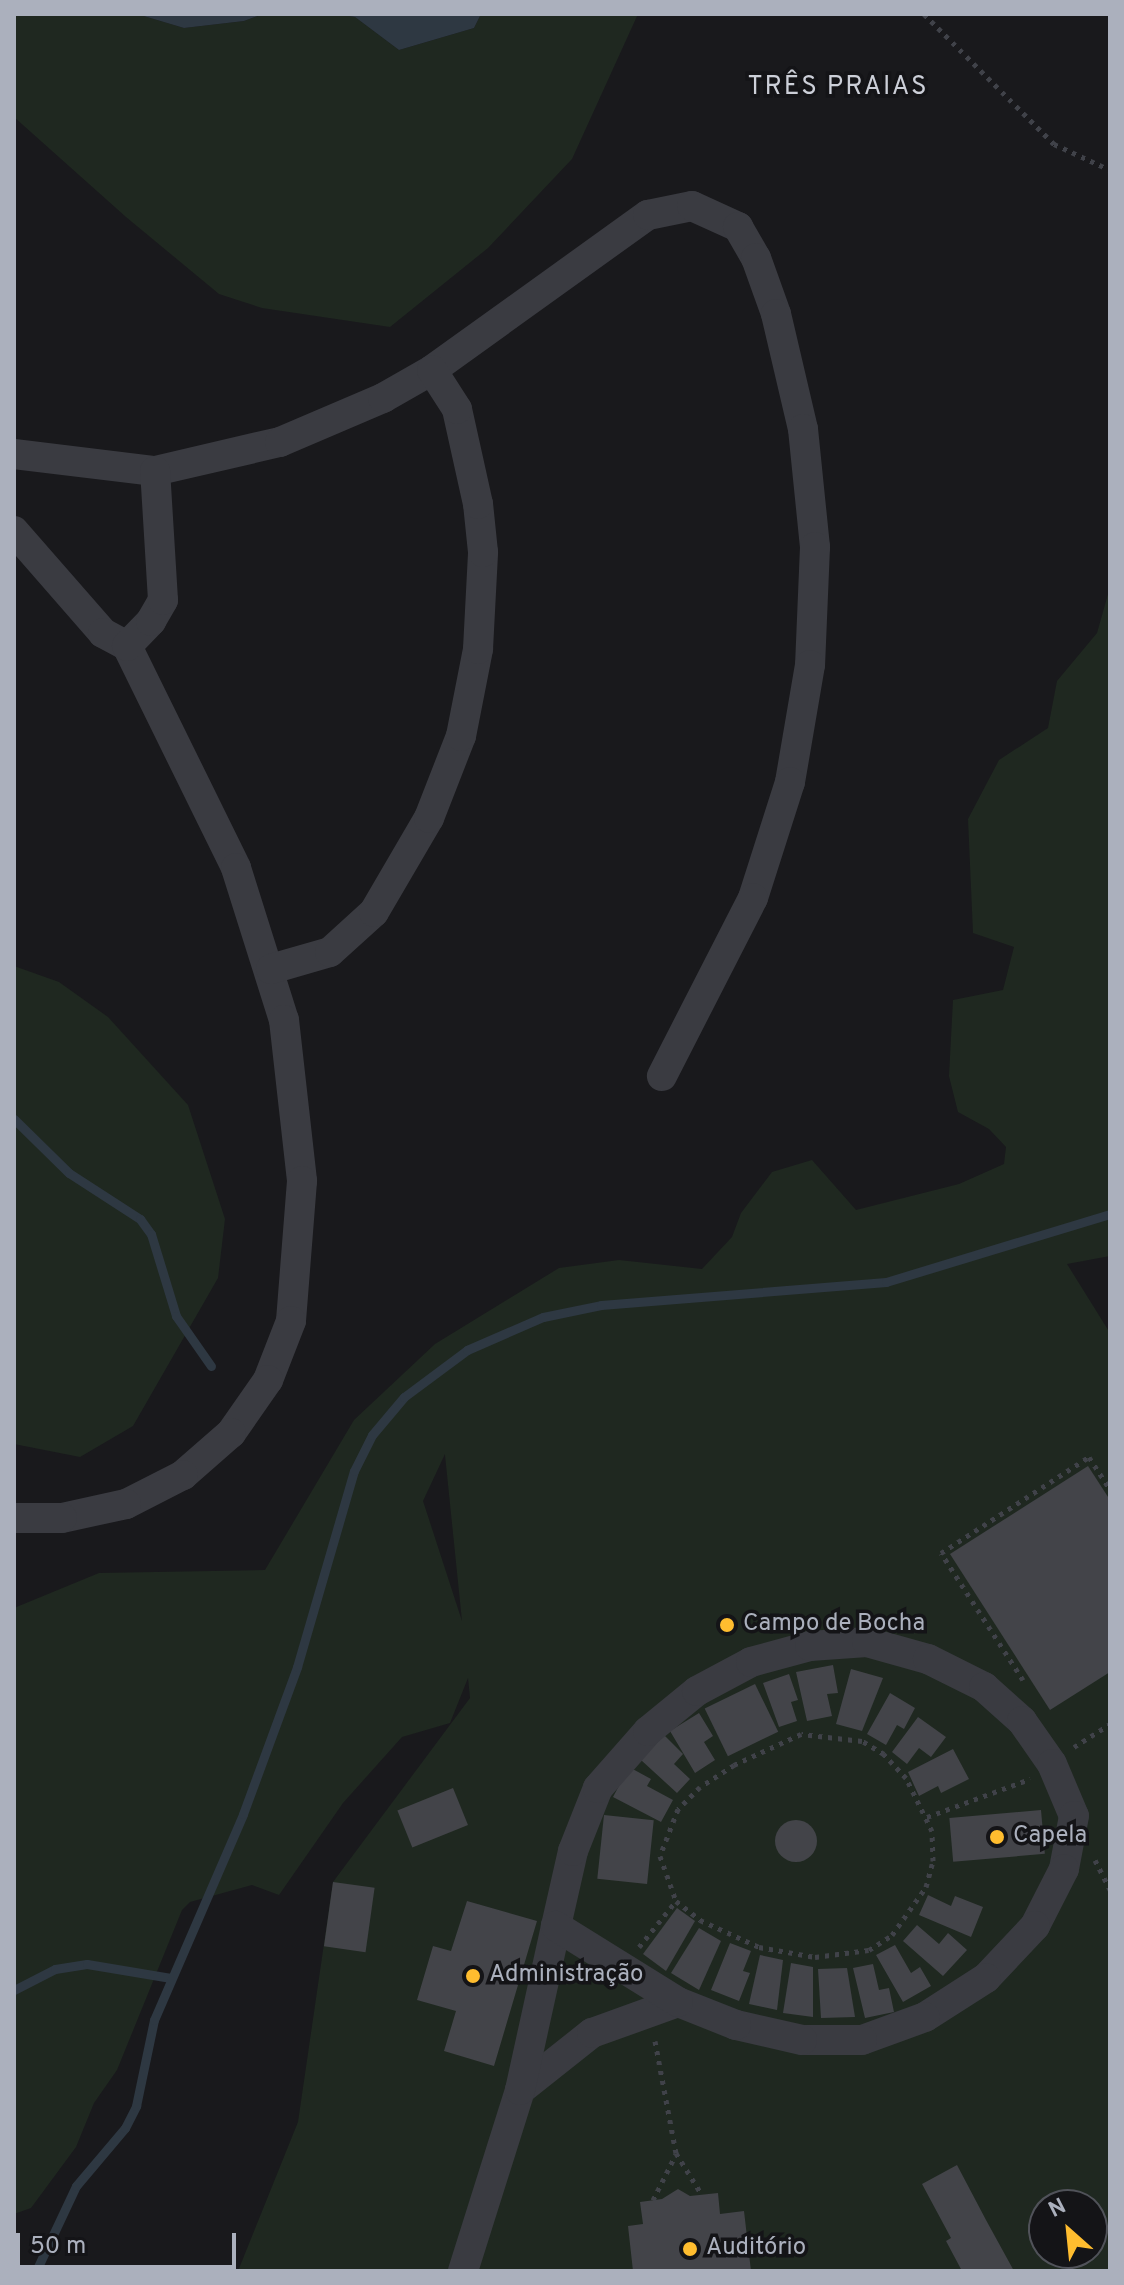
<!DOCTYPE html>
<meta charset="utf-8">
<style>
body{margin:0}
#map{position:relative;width:1124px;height:2285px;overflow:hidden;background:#19191c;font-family:Overpass,sans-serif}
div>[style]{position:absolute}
.green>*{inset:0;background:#1f2820}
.water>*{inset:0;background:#2e3842}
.stream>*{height:9px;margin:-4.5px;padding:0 4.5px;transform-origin:4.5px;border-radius:4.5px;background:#2e3842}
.building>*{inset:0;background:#434449;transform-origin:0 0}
.round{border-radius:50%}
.path>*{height:5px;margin-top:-2.5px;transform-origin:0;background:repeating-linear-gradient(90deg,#404249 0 4px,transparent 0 10px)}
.minor>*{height:30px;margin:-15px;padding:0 15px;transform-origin:15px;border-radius:15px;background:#3a3b41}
.dots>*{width:22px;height:22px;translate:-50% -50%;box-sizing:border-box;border:4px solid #141417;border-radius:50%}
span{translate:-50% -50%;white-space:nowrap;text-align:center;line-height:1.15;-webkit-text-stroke:7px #141417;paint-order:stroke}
.poi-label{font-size:24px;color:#abb0bd}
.left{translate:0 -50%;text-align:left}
.neighbourhood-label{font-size:26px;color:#cccfd8;letter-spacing:2px}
.frame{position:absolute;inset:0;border:16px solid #abb0bd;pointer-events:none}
.north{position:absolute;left:1028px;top:2189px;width:80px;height:80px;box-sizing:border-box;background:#141417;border:2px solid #505259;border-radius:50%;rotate:333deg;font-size:22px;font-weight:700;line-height:32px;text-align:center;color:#abb0bd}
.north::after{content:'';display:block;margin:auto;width:28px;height:36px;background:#ffbd2f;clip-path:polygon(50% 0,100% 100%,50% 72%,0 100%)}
.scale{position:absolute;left:16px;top:2233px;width:220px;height:36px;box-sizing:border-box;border:4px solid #abb0bd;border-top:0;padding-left:10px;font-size:24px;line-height:28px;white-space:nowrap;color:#abb0bd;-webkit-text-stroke:6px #141417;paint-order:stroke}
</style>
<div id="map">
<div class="green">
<i style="clip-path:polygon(14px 14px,137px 14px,184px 28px,244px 21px,263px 14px,336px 14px,355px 17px,399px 50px,474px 28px,481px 14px,638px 14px,572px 159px,488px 248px,390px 327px,262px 308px,219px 294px,126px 217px,14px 117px)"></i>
<i style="clip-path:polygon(evenodd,1110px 587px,1110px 1256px,1067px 1264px,1110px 1333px,1110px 2271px,238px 2271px,298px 2122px,333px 1882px,470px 1698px,468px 1678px,450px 1723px,402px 1737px,343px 1803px,279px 1895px,252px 1885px,190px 1902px,182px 1910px,117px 2070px,94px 2103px,76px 2147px,31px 2208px,14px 2214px,14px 1608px,99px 1573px,265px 1570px,354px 1420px,435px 1344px,559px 1268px,619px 1260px,702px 1269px,732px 1237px,741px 1213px,772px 1172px,812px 1160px,856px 1210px,959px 1184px,1004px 1164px,1006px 1147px,989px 1129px,958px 1112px,949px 1076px,953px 1000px,1003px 990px,1014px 947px,973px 933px,968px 819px,999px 760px,1048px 728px,1057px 681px,1097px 633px,1110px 587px,445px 1454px,445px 1455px,462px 1621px,423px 1501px,445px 1454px,1110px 587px,1044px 2205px,1092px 2205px,1092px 2253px,1044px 2253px,1044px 2205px)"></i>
<i style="clip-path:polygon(14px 966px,59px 982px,108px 1017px,188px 1105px,225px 1219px,218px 1278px,133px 1426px,80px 1457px,14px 1444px)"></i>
</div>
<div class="water">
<i style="clip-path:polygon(137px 14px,263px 14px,244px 21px,184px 28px)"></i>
<i style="clip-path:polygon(336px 14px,481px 14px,474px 28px,399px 50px,355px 17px)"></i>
</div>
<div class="stream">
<i style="left:14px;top:1119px;width:77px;rotate:44.5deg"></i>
<i style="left:69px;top:1173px;width:85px;rotate:32.9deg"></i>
<i style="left:140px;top:1219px;width:19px;rotate:54deg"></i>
<i style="left:151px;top:1234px;width:86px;rotate:73deg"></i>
<i style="left:176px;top:1316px;width:61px;rotate:55deg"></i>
<i style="left:14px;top:1990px;width:46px;rotate:-27.1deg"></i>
<i style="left:55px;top:1969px;width:32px;rotate:-9deg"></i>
<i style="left:87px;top:1964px;width:85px;rotate:9.5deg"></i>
<i style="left:36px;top:2271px;width:94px;rotate:-64.8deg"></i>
<i style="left:76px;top:2186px;width:76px;rotate:-49.8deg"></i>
<i style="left:125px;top:2128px;width:25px;rotate:-63deg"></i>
<i style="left:136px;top:2106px;width:88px;rotate:-78.2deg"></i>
<i style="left:154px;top:2020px;width:224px;rotate:-66.6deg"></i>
<i style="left:243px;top:1814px;width:157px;rotate:-69.8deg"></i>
<i style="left:297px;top:1667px;width:204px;rotate:-73.8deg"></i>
<i style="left:354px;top:1471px;width:40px;rotate:-63.4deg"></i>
<i style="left:372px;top:1435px;width:50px;rotate:-49.9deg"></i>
<i style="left:404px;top:1397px;width:79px;rotate:-36.7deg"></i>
<i style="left:467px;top:1350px;width:83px;rotate:-23.5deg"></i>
<i style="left:543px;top:1317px;width:59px;rotate:-11.7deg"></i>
<i style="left:601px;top:1305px;width:286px;rotate:-4.6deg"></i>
<i style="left:886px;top:1282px;width:234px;rotate:-16.9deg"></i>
</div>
<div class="building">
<i style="clip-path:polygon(1088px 1466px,1110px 1500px,1110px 1672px,1050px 1710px,950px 1554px)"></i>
<i style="clip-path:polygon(833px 1665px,838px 1693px,827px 1694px,832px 1716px,807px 1721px,796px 1672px)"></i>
<i style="clip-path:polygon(851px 1669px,883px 1678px,862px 1731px,836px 1724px)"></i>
<i style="clip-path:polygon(789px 1674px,798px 1700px,791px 1702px,797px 1721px,779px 1727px,763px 1683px)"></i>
<i style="left:755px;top:1684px;width:53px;height:56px;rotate:64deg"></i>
<i style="clip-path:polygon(890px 1693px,915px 1708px,904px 1729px,897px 1725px,886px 1745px,867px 1734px)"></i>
<i style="clip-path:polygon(699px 1713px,713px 1736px,704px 1742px,715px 1760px,695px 1773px,670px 1731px)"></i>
<i style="clip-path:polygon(918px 1717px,946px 1737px,931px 1757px,919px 1748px,907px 1764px,892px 1752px)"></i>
<i style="clip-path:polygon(664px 1735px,683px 1754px,674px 1764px,690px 1779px,677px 1793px,641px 1760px)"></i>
<i style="clip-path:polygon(953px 1749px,969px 1779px,941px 1793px,938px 1786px,919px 1796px,908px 1772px)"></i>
<i style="clip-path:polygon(629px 1767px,651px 1779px,647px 1786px,673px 1800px,661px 1822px,613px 1797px)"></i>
<i style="left:453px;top:1788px;width:40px;height:60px;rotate:68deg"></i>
<i style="left:1041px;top:1810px;width:44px;height:92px;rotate:85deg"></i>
<i style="left:604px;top:1815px;width:50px;height:64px;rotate:6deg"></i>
<i class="round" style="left:775px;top:1820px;width:42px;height:42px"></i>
<i style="left:333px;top:1882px;width:42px;height:65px;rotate:8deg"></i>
<i style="clip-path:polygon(928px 1895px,951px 1906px,955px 1896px,983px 1907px,971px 1937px,919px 1915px)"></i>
<i style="clip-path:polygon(467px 1901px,537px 1921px,494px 2066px,444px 2051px,456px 2011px,417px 2000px,433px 1946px,451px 1951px)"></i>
<i style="clip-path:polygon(677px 1908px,695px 1921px,666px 1971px,643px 1954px)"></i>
<i style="clip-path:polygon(917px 1925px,939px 1944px,948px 1933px,967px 1950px,943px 1976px,903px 1941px)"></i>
<i style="clip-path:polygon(699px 1928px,721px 1941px,699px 1990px,671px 1973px)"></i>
<i style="clip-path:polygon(730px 1943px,751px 1951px,743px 1971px,750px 1973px,739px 2001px,711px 1990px)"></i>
<i style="clip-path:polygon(895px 1945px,911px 1973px,920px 1967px,931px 1986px,903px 2002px,876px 1955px)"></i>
<i style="clip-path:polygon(760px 1955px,783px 1960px,777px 2010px,749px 2004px)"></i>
<i style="clip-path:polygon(791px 1963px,813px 1967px,813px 2017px,783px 2013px)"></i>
<i style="clip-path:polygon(873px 1964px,879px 1990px,889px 1988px,894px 2012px,865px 2018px,853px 1968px)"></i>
<i style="clip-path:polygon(847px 1968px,855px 2017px,821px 2018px,818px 1969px)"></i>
<i style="clip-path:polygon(957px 2165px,986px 2220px,1014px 2271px,962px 2271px,946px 2241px,951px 2238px,922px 2184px)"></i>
<i style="clip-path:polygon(678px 2189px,690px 2196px,718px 2193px,720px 2214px,744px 2211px,751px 2271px,633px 2271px,628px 2226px,643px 2224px,640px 2202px,662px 2199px)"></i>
</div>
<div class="path">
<i style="left:924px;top:14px;width:184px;rotate:45deg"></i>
<i style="left:1054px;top:144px;width:62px;rotate:24.9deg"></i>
<i style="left:1023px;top:1680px;width:151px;rotate:-122.8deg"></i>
<i style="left:941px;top:1553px;width:176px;rotate:-33deg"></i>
<i style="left:1089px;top:1457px;width:38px;rotate:57deg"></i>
<i style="left:1074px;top:1747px;width:43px;rotate:-32.6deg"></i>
<i style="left:927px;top:1817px;width:110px;rotate:-20.3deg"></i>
<i style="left:1095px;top:1860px;width:34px;rotate:63deg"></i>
<i style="left:639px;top:1947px;width:59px;rotate:-51.2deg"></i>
<i style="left:676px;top:1901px;width:31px;rotate:38deg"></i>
<i style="left:700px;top:1920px;width:65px;rotate:24.6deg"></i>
<i style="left:759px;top:1947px;width:57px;rotate:10.1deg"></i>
<i style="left:815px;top:1957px;width:54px;rotate:-7.4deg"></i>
<i style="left:869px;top:1950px;width:27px;rotate:-33deg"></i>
<i style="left:892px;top:1935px;width:59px;rotate:-54.7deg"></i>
<i style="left:926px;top:1887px;width:27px;rotate:-75deg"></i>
<i style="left:933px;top:1861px;width:30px;rotate:-92deg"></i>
<i style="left:932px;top:1831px;width:59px;rotate:-116.1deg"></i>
<i style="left:906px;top:1778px;width:33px;rotate:-133deg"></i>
<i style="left:884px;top:1754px;width:26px;rotate:-149deg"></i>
<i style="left:862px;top:1741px;width:61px;rotate:-173.5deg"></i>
<i style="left:801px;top:1734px;width:74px;rotate:155.2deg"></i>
<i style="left:734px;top:1765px;width:40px;rotate:147.1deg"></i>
<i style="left:700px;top:1787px;width:31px;rotate:135deg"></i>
<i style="left:678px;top:1809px;width:50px;rotate:111deg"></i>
<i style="left:660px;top:1856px;width:48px;rotate:70.4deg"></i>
<i style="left:655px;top:2041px;width:114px;rotate:79.4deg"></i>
<i style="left:676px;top:2153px;width:49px;rotate:58.2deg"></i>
<i style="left:653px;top:2200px;width:51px;rotate:-63.4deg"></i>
</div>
<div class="minor">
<i style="left:14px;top:454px;width:142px;rotate:6.9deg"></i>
<i style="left:155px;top:471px;width:128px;rotate:-13.1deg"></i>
<i style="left:280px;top:442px;width:112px;rotate:-23.1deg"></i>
<i style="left:383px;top:398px;width:56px;rotate:-29.7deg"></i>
<i style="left:432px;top:370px;width:266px;rotate:-35.7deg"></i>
<i style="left:648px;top:215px;width:45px;rotate:-11.6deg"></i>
<i style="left:692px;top:206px;width:51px;rotate:24.5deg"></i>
<i style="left:738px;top:227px;width:36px;rotate:60deg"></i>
<i style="left:756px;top:258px;width:59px;rotate:70.3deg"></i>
<i style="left:776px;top:314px;width:118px;rotate:76.8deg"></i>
<i style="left:803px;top:429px;width:119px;rotate:84.2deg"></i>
<i style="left:815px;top:547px;width:118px;rotate:92.4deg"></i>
<i style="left:810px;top:665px;width:119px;rotate:99.7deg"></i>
<i style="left:790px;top:782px;width:122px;rotate:107.7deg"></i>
<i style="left:753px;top:898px;width:200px;rotate:117.1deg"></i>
<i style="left:14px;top:531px;width:135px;rotate:48.9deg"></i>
<i style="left:103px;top:633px;width:27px;rotate:28deg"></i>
<i style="left:127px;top:646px;width:247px;rotate:63.8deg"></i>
<i style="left:236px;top:868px;width:159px;rotate:72.5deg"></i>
<i style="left:284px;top:1020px;width:162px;rotate:83.6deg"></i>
<i style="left:302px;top:1181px;width:140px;rotate:94.5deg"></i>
<i style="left:291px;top:1321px;width:63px;rotate:111.3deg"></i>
<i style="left:268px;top:1380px;width:65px;rotate:124.9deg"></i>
<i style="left:231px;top:1433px;width:64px;rotate:138.8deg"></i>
<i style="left:183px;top:1475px;width:64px;rotate:153deg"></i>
<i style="left:126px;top:1504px;width:66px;rotate:167.7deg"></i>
<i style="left:62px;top:1518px;width:48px;rotate:180deg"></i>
<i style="left:127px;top:646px;width:35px;rotate:-46deg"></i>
<i style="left:151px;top:621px;width:24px;rotate:-60deg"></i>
<i style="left:163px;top:600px;width:129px;rotate:-93.5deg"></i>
<i style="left:271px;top:969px;width:61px;rotate:-16.1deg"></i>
<i style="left:330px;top:952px;width:59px;rotate:-42.3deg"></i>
<i style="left:374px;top:912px;width:109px;rotate:-59.7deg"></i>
<i style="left:429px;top:818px;width:88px;rotate:-68.7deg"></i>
<i style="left:461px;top:736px;width:89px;rotate:-78.9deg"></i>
<i style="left:478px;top:649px;width:97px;rotate:-87deg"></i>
<i style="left:483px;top:552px;width:48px;rotate:-95.9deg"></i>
<i style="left:478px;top:504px;width:97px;rotate:-102.5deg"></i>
<i style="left:457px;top:409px;width:46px;rotate:-122.7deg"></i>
<i style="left:520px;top:2090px;width:92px;rotate:-38.4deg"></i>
<i style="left:592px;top:2033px;width:91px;rotate:-19.8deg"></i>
<i style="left:463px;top:2271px;width:190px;rotate:-72.5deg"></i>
<i style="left:520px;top:2090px;width:168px;rotate:-77.6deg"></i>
<i style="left:556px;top:1926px;width:77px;rotate:-77.2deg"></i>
<i style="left:573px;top:1851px;width:68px;rotate:-68.4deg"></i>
<i style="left:598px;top:1788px;width:76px;rotate:-48.7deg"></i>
<i style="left:648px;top:1731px;width:63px;rotate:-39.2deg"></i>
<i style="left:697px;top:1691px;width:61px;rotate:-28.2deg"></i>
<i style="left:751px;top:1662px;width:61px;rotate:-15.2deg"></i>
<i style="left:810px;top:1646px;width:57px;rotate:-4deg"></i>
<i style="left:867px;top:1642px;width:63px;rotate:15.6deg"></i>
<i style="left:928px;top:1659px;width:63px;rotate:26.6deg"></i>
<i style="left:984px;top:1687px;width:51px;rotate:41.8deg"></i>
<i style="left:1022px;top:1721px;width:52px;rotate:55.1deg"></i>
<i style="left:1052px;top:1764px;width:56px;rotate:67.1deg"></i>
<i style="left:1074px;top:1816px;width:54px;rotate:100.7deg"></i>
<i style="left:1064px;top:1869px;width:64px;rotate:117deg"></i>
<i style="left:1035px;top:1926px;width:71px;rotate:133.3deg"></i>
<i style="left:986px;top:1978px;width:72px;rotate:147.4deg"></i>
<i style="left:925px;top:2017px;width:67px;rotate:159.9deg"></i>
<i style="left:862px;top:2040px;width:60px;rotate:180deg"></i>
<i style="left:802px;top:2040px;width:68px;rotate:-167.2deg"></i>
<i style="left:736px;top:2025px;width:62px;rotate:-158.4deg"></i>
<i style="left:678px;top:2002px;width:144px;rotate:-148.1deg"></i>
</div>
<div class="dots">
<i style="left:727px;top:1625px;background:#ffbd2f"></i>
<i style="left:997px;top:1837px;background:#ffbd2f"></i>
<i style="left:473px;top:1976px;background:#ffbd2f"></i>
<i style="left:690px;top:2249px;background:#ffbd2f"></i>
</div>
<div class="poi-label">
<span class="left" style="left:743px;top:1625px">Campo de Bocha</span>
<span class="left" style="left:1013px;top:1837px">Capela</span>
<span class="left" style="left:489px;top:1976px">Administração</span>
<span class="left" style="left:706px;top:2249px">Auditório</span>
</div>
<div class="neighbourhood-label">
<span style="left:838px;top:88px">TRÊS PRAIAS</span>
</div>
<div class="frame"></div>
<div class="north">N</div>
<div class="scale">50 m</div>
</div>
